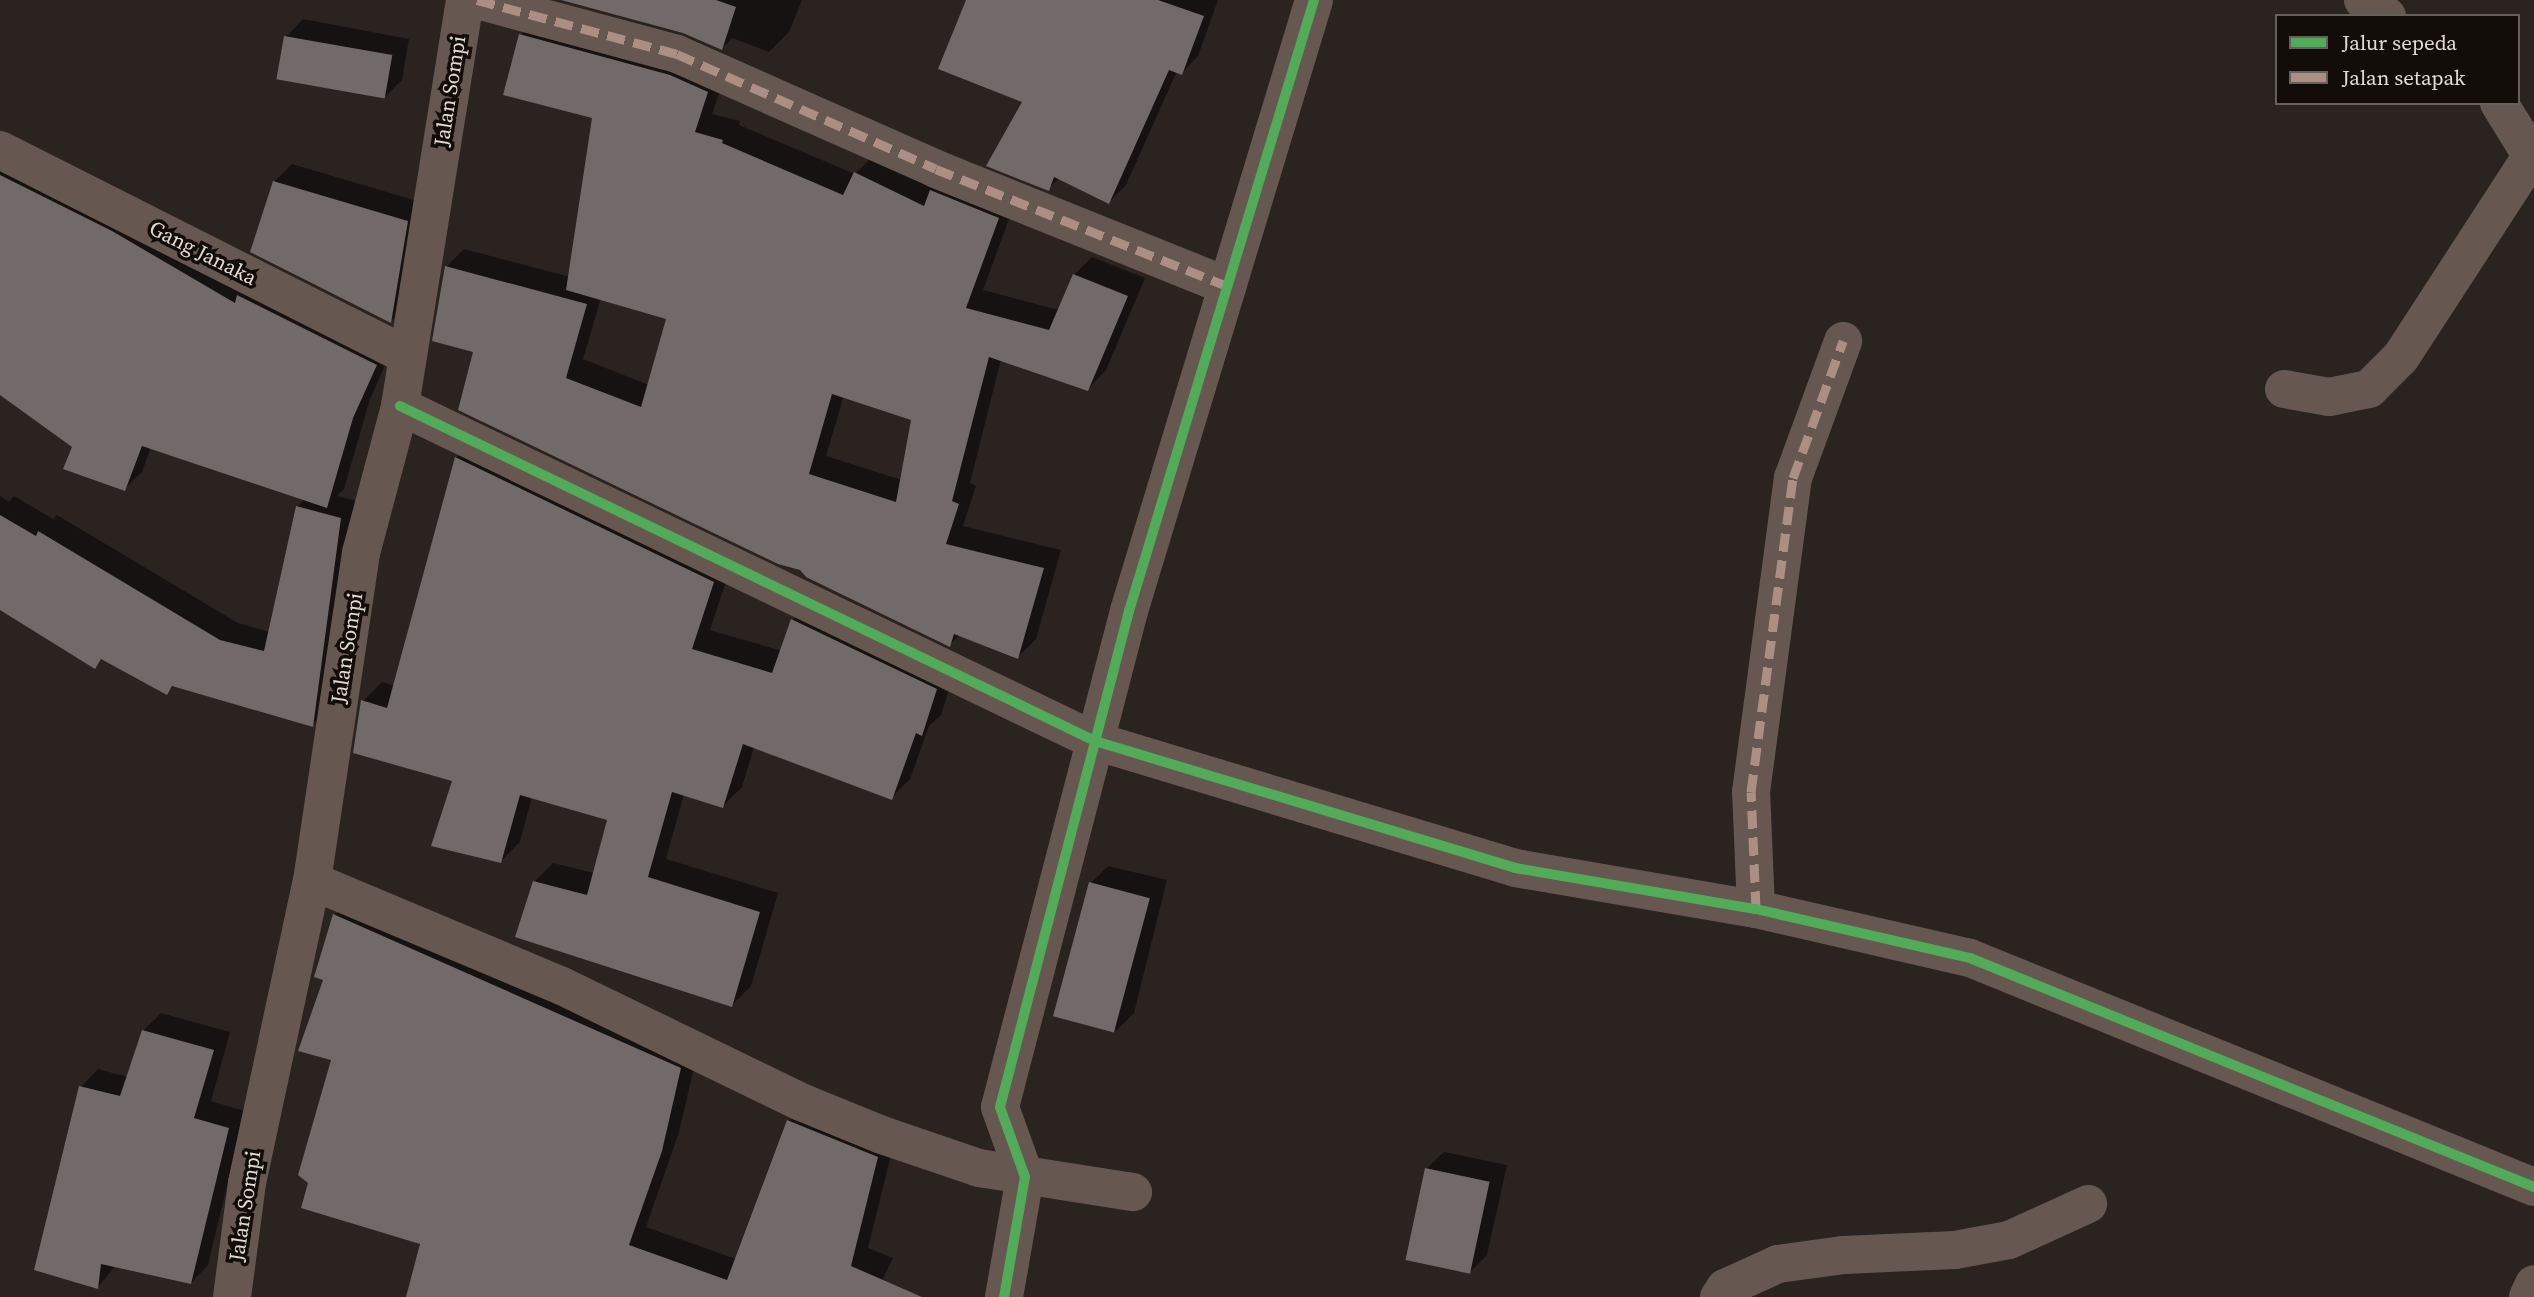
<!DOCTYPE html>
<style>
body{margin:0}
#map{position:relative;width:2534px;height:1297px;overflow:hidden;background:#2a2320;font-family:"Source Serif 4",serif}
div>[style]{position:absolute}
.shadow>*{inset:0;background:#0007}
.building>*{inset:0;background:#716a68;transform-origin:0 0}
.minor>*{height:38px;margin:-19px;padding:0 19px;transform-origin:19px;border-radius:19px;background:#665850}
.tertiary>*{height:38px;margin:-19px;padding:0 19px;transform-origin:19px;border-radius:19px;background:#665850}
.quiet>*{height:9px;margin-top:-4.5px;transform-origin:0;background:repeating-linear-gradient(90deg,#ac8f84 0 18px,transparent 0 27px)}
.cycleway>*{height:10px;margin:-5px;padding:0 5px;transform-origin:5px;border-radius:5px;background:#51ab58}
span{translate:-50% -50%;white-space:nowrap;text-align:center;line-height:1.15;-webkit-text-stroke:7px #130d0a;paint-order:stroke}
.street-label{font-size:21px;color:#e3d9d5}
.legend{position:absolute;left:2275px;top:14px;width:245px;height:91px;box-sizing:border-box;background:#130d0a;border:2px solid #665f5b;margin:0;padding:9px 12px;list-style:none;font-size:21px;color:#e3d9d5}
.legend li{display:flex;align-items:center;gap:14px;height:35px}
.legend b{width:35px;border:2px solid #665f5b}
</style>
<div id="map">
<div class="shadow">
<i style="clip-path:polygon(568px 0,802px 0,789px 32px,769px 52px,732px 38px,722px 48px,683px 31px)"></i>
<i style="clip-path:polygon(968px 0,1218px 0,1198px 56px,1182px 73px,1177px 71px,1126px 185px,1109px 202px,1060px 177px,1048px 189px,1025px 101px)"></i>
<i style="clip-path:polygon(evenodd,539px 17px,726px 74px,712px 114px,740px 121px,739px 125px,855px 174px,874px 155px,1016px 200px,983px 290px,1059px 310px,1074px 275px,1092px 257px,1145px 278px,1106px 370px,1088px 389px,1001px 359px,970px 483px,976px 486px,963px 526px,1061px 550px,1036px 639px,1018px 657px,960px 634px,950px 645px,801px 569px,475px 351px,446px 267px,464px 249px,570px 277px,594px 116px,521px 35px,539px 17px,601px 298px,668px 318px,649px 385px,583px 359px,601px 298px,539px 17px,844px 395px,913px 419px,902px 480px,826px 456px,844px 395px)"></i>
<i style="clip-path:polygon(303px 19px,409px 39px,402px 80px,384px 98px,286px 37px)"></i>
<i style="clip-path:polygon(0 141px,393px 347px,370px 399px,344px 489px,337px 496px,357px 501px,329px 708px,312px 725px,175px 685px,167px 693px,103px 658px,94px 667px,0 606px,0 496px,9px 502px,14px 496px,53px 519px,57px 515px,238px 623px,270px 632px,297px 507px,305px 499px,151px 447px,142px 472px,124px 489px,74px 446px,0 393px)"></i>
<i style="clip-path:polygon(292px 164px,424px 203px,408px 304px,391px 321px,274px 182px)"></i>
<i style="clip-path:polygon(475px 439px,732px 563px,710px 630px,782px 651px,793px 620px,811px 601px,955px 670px,941px 715px,929px 726px,910px 779px,891px 798px,754px 747px,742px 787px,723px 806px,684px 794px,666px 859px,778px 893px,751px 986px,732px 1005px,534px 882px,553px 863px,594px 873px,609px 819px,532px 796px,520px 842px,501px 861px,455px 780px,363px 701px,382px 682px,395px 686px,456px 458px)"></i>
<i style="clip-path:polygon(1108px 866px,1167px 880px,1134px 1013px,1116px 1031px,1091px 883px)"></i>
<i style="clip-path:polygon(353px 897px,698px 1050px,679px 1132px,646px 1227px,736px 1259px,789px 1121px,807px 1103px,895px 1139px,868px 1248px,893px 1258px,874px 1297px,407px 1297px,422px 1242px,310px 1182px,333px 1059px,325px 979px,316px 976px,335px 915px)"></i>
<i style="clip-path:polygon(161px 1013px,230px 1032px,211px 1101px,245px 1111px,208px 1265px,191px 1283px,116px 1265px,98px 1287px,81px 1087px,98px 1069px,128px 1077px,143px 1031px)"></i>
<i style="clip-path:polygon(1444px 1152px,1507px 1165px,1487px 1255px,1469px 1273px,1426px 1169px)"></i>
</div>
<div class="building">
<i style="clip-path:polygon(561px 0,716px 0,736px 7px,722px 50px,683px 33px)"></i>
<i style="clip-path:polygon(966px 0,1158px 0,1204px 16px,1182px 75px,1169px 70px,1109px 204px,1054px 177px,1049px 191px,986px 166px,1022px 102px,938px 69px)"></i>
<i style="clip-path:polygon(evenodd,519px 34px,670px 75px,708px 92px,695px 132px,723px 140px,722px 143px,843px 195px,854px 172px,924px 206px,930px 190px,999px 218px,966px 308px,1049px 330px,1073px 274px,1128px 296px,1088px 391px,989px 357px,952px 501px,959px 504px,946px 544px,1044px 568px,1018px 659px,954px 634px,950px 647px,806px 577px,800px 570px,778px 564px,458px 410px,473px 352px,432px 341px,445px 266px,587px 304px,566px 378px,641px 407px,666px 319px,566px 290px,592px 118px,503px 95px,519px 34px,832px 394px,911px 420px,896px 502px,809px 474px,832px 394px)"></i>
<i style="left:284px;top:36px;width:110px;height:44px;rotate:10deg"></i>
<i style="clip-path:polygon(0 175px,112px 231px,235px 303px,237px 295px,377px 365px,353px 418px,327px 508px,142px 446px,125px 491px,63px 469px,72px 447px,0 395px)"></i>
<i style="clip-path:polygon(273px 181px,408px 221px,391px 323px,250px 252px)"></i>
<i style="clip-path:polygon(455px 457px,714px 582px,692px 649px,772px 673px,791px 619px,937px 689px,922px 736px,916px 733px,892px 800px,743px 744px,723px 808px,672px 792px,648px 877px,760px 912px,732px 1007px,515px 937px,533px 881px,587px 895px,607px 820px,520px 795px,501px 863px,431px 846px,452px 781px,353px 753px,361px 700px,387px 708px)"></i>
<i style="clip-path:polygon(296px 506px,341px 518px,313px 727px,172px 686px,167px 695px,101px 659px,95px 669px,0 610px,0 515px,36px 536px,38px 531px,220px 640px,264px 651px)"></i>
<i style="left:1089px;top:882px;width:63px;height:139px;rotate:15deg"></i>
<i style="clip-path:polygon(333px 914px,681px 1068px,662px 1151px,629px 1245px,727px 1280px,787px 1120px,878px 1157px,851px 1266px,922px 1297px,406px 1297px,420px 1244px,301px 1208px,308px 1183px,298px 1175px,331px 1060px,298px 1051px,323px 980px,314px 977px)"></i>
<i style="clip-path:polygon(142px 1030px,214px 1050px,194px 1118px,229px 1128px,191px 1284px,101px 1264px,98px 1289px,34px 1270px,79px 1086px,120px 1096px)"></i>
<i style="left:1425px;top:1168px;width:66px;height:94px;rotate:12deg"></i>
</div>
<div class="minor">
<i style="left:477px;top:0;width:207px;rotate:15.1deg"></i>
<i style="left:677px;top:54px;width:283px;rotate:23.9deg"></i>
<i style="left:936px;top:169px;width:314px;rotate:21.9deg"></i>
<i style="left:0;top:150px;width:456px;rotate:26.8deg"></i>
<i style="left:2284px;top:389px;width:46px;rotate:10.1deg"></i>
<i style="left:2329px;top:397px;width:41px;rotate:-11.3deg"></i>
<i style="left:2369px;top:389px;width:45px;rotate:-45deg"></i>
<i style="left:2401px;top:357px;width:241px;rotate:-57deg"></i>
<i style="left:400px;top:406px;width:772px;rotate:25.73deg"></i>
<i style="left:1095px;top:741px;width:439px;rotate:16.8deg"></i>
<i style="left:1515px;top:868px;width:244px;rotate:9.7deg"></i>
<i style="left:1756px;top:909px;width:220px;rotate:12.9deg"></i>
<i style="left:1970px;top:958px;width:609px;rotate:22.1deg"></i>
<i style="left:312px;top:881px;width:271px;rotate:22.8deg"></i>
<i style="left:562px;top:986px;width:266px;rotate:25.9deg"></i>
<i style="left:801px;top:1102px;width:87px;rotate:22.2deg"></i>
<i style="left:882px;top:1135px;width:102px;rotate:18.8deg"></i>
<i style="left:979px;top:1168px;width:156px;rotate:8.9deg"></i>
<i style="left:1756px;top:909px;width:117px;rotate:-92.4deg"></i>
<i style="left:1751px;top:792px;width:317px;rotate:-82.4deg"></i>
<i style="left:1793px;top:478px;width:146px;rotate:-69.9deg"></i>
<i style="left:1004px;top:1297px;width:122px;rotate:-80.1deg"></i>
<i style="left:1025px;top:1177px;width:74px;rotate:-109.7deg"></i>
<i style="left:1000px;top:1107px;width:513px;rotate:-75.42deg"></i>
<i style="left:1129px;top:611px;width:638px;rotate:-73.15deg"></i>
<i style="left:1719px;top:1297px;width:11px;rotate:-56deg"></i>
<i style="left:1725px;top:1288px;width:58px;rotate:-24.4deg"></i>
<i style="left:1778px;top:1264px;width:67px;rotate:-7.8deg"></i>
<i style="left:1844px;top:1255px;width:111px;rotate:-2.6deg"></i>
<i style="left:1955px;top:1250px;width:55px;rotate:-10.5deg"></i>
<i style="left:2009px;top:1240px;width:87px;rotate:-24.5deg"></i>
<i style="left:2528px;top:1297px;width:14px;rotate:-65deg"></i>
</div>
<div class="tertiary">
<i style="left:2363px;top:0;width:29px;rotate:34deg"></i>
<i style="left:2499px;top:103px;width:67px;rotate:58.4deg"></i>
<i style="left:232px;top:1297px;width:115px;rotate:-82.5deg"></i>
<i style="left:247px;top:1183px;width:309px;rotate:-77.9deg"></i>
<i style="left:312px;top:881px;width:332px;rotate:-81.5deg"></i>
<i style="left:361px;top:553px;width:152px;rotate:-75.1deg"></i>
<i style="left:400px;top:406px;width:411px;rotate:-80.9deg"></i>
</div>
<div class="quiet">
<i style="left:477px;top:0;width:207px;rotate:15.1deg"></i>
<i style="left:677px;top:54px;width:283px;rotate:23.9deg"></i>
<i style="left:936px;top:169px;width:314px;rotate:21.9deg"></i>
<i style="left:1756px;top:909px;width:117px;rotate:-92.4deg"></i>
<i style="left:1751px;top:792px;width:317px;rotate:-82.4deg"></i>
<i style="left:1793px;top:478px;width:146px;rotate:-69.9deg"></i>
</div>
<div class="cycleway">
<i style="left:400px;top:406px;width:772px;rotate:25.73deg"></i>
<i style="left:1095px;top:741px;width:439px;rotate:16.8deg"></i>
<i style="left:1515px;top:868px;width:244px;rotate:9.7deg"></i>
<i style="left:1756px;top:909px;width:220px;rotate:12.9deg"></i>
<i style="left:1970px;top:958px;width:609px;rotate:22.1deg"></i>
<i style="left:1004px;top:1297px;width:122px;rotate:-80.1deg"></i>
<i style="left:1025px;top:1177px;width:74px;rotate:-109.7deg"></i>
<i style="left:1000px;top:1107px;width:513px;rotate:-75.42deg"></i>
<i style="left:1129px;top:611px;width:638px;rotate:-73.15deg"></i>
</div>
<div class="street-label">
<span style="left:450px;top:91px;rotate:-81deg">Jalan Sompi</span>
<span style="left:203px;top:253px;rotate:27deg">Gang Janaka</span>
<span style="left:347px;top:648px;rotate:-81deg">Jalan Sompi</span>
<span style="left:245px;top:1206px;rotate:-81deg">Jalan Sompi</span>
</div>
<ul class="legend">
<li><b style="height:9px;background:#51ab58"></b>Jalur sepeda</li>
<li><b style="height:9px;background:#ac8f84"></b>Jalan setapak</li>
</ul>
</div>
